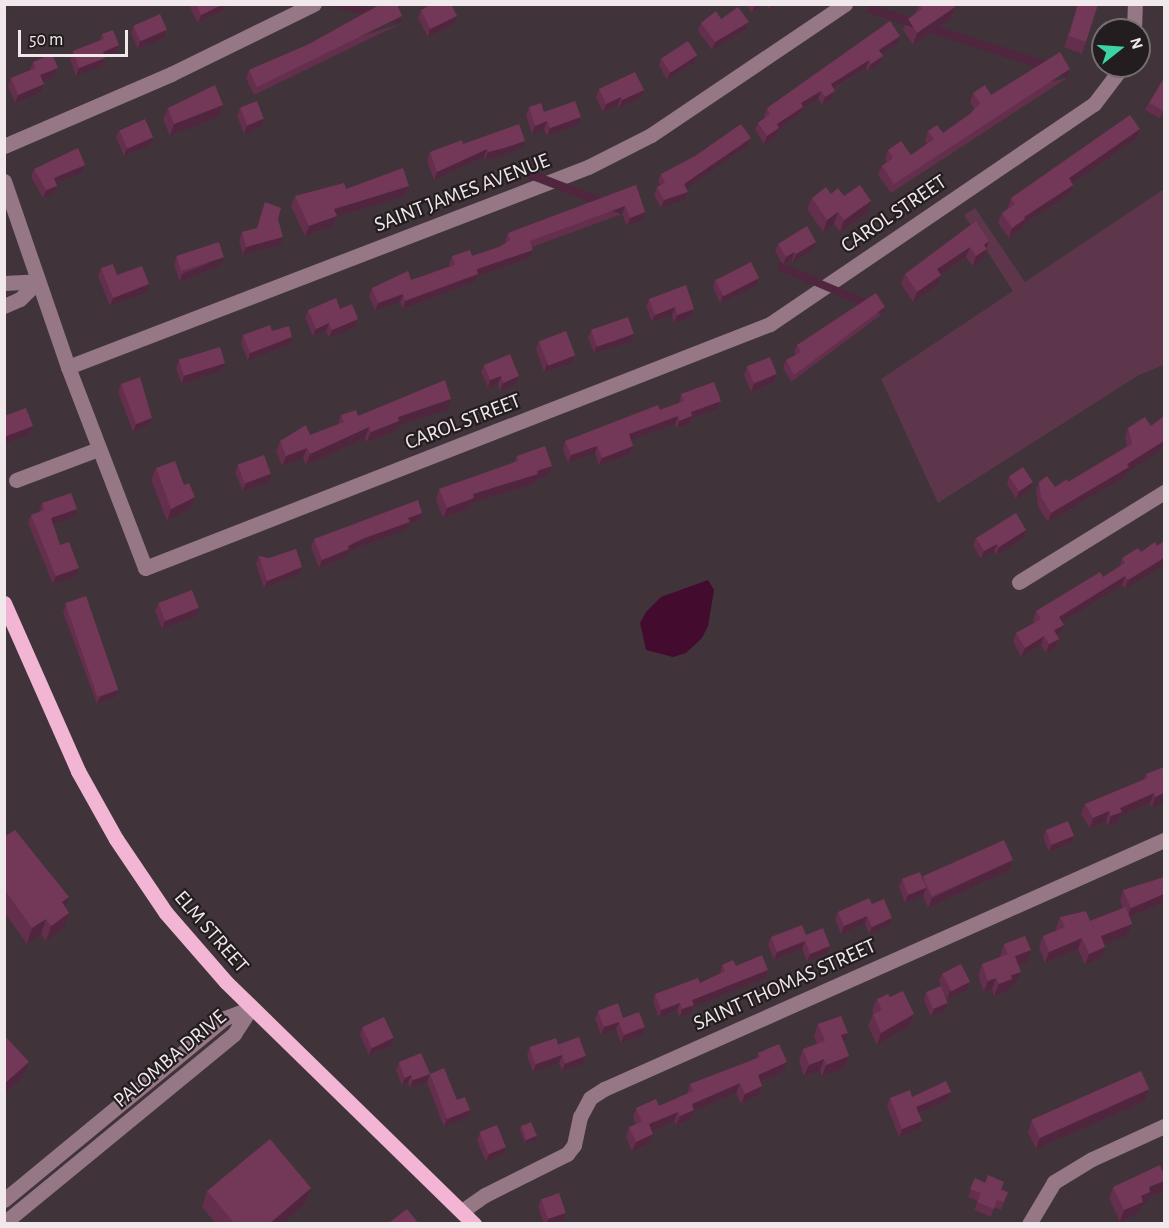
<!DOCTYPE html>
<style>
body{margin:0}
#map{position:relative;width:1169px;height:1228px;overflow:hidden;background:#41333a;font-family:"Alegreya Sans",sans-serif}
div>[style]{position:absolute}
.green>*{inset:0;background:#5d364b}
.water>*{inset:0;background:#430c2e}
.minor>*{height:15px;margin:-7.5px;padding:0 7.5px;transform-origin:7.5px;border-radius:7.5px;background:#957786}
.major>*{height:15px;margin:-7.5px;padding:0 7.5px;transform-origin:7.5px;border-radius:7.5px;background:#f2b6d4}
.wall>*{inset:0;background:#632f4c;transform-origin:0 0}
.shaded-wall>*{inset:0;background:#50263e;transform-origin:0 0}
.building>*{inset:0;background:#733758;transform-origin:0 0}
span{translate:-50% -50%;white-space:nowrap;text-align:center;line-height:1.15;-webkit-text-stroke:4.5px #231d20;paint-order:stroke}
.street-label{font-size:21px;color:#f1e8ec}
.frame{position:absolute;inset:0;border:6px solid #f1e8ec;pointer-events:none}
.north{position:absolute;left:1091px;top:18px;width:60px;height:60px;box-sizing:border-box;background:#231d20;border:2px solid #756e72;border-radius:50%;rotate:73deg;font-size:16px;font-weight:700;line-height:24px;text-align:center;color:#f1e8ec}
.north::after{content:'';display:block;margin:auto;width:21px;height:27px;background:#3ad4a5;clip-path:polygon(50% 0,100% 100%,50% 72%,0 100%)}
.scale{position:absolute;left:18px;top:30px;width:110px;height:27px;box-sizing:border-box;border:3px solid #f1e8ec;border-top:0;padding-left:8px;font-size:18px;line-height:21px;white-space:nowrap;color:#f1e8ec;-webkit-text-stroke:4px #231d20;paint-order:stroke}
</style>
<div id="map">
<div class="green">
<i style="clip-path:polygon(1164px 189px,1164px 365px,1139px 375px,938px 503px,881px 379px,1013px 291px,964px 215px,975px 208px,1025px 282px)"></i>
</div>
<div class="water">
<i style="clip-path:polygon(708px 580px,714px 590px,708px 626px,702px 638px,686px 653px,673px 657px,646px 650px,640px 623px,646px 612px,661px 597px)"></i>
</div>
<div class="minor">
<i style="left:1134px;top:30px;width:26px;rotate:-88deg"></i>
<i style="left:4px;top:146px;width:182px;rotate:-23.3deg"></i>
<i style="left:171px;top:74px;width:159px;rotate:-26.1deg"></i>
<i style="left:4px;top:181px;width:197px;rotate:71deg"></i>
<i style="left:68px;top:367px;width:215px;rotate:69deg"></i>
<i style="left:145px;top:568px;width:671px;rotate:-21.33deg"></i>
<i style="left:770px;top:324px;width:392px;rotate:-34.2deg"></i>
<i style="left:1094px;top:104px;width:48px;rotate:-52.7deg"></i>
<i style="left:4px;top:283px;width:34px;rotate:-3deg"></i>
<i style="left:4px;top:306px;width:17px;rotate:-24deg"></i>
<i style="left:20px;top:299px;width:25px;rotate:-45deg"></i>
<i style="left:68px;top:367px;width:557px;rotate:-21.04deg"></i>
<i style="left:588px;top:167px;width:71px;rotate:-26.9deg"></i>
<i style="left:651px;top:135px;width:234px;rotate:-34deg"></i>
<i style="left:16px;top:480px;width:88px;rotate:-20.7deg"></i>
<i style="left:1019px;top:582px;width:171px;rotate:-31.8deg"></i>
<i style="left:4px;top:1200px;width:286px;rotate:-39.5deg"></i>
<i style="left:225px;top:1018px;width:28px;rotate:-21deg"></i>
<i style="left:462px;top:1211px;width:28px;rotate:-35deg"></i>
<i style="left:485px;top:1195px;width:92px;rotate:-26.6deg"></i>
<i style="left:567px;top:1154px;width:11px;rotate:-52deg"></i>
<i style="left:574px;top:1145px;width:29px;rotate:-78deg"></i>
<i style="left:580px;top:1117px;width:21px;rotate:-62deg"></i>
<i style="left:590px;top:1098px;width:17px;rotate:-33deg"></i>
<i style="left:604px;top:1089px;width:613px;rotate:-23.97deg"></i>
<i style="left:4px;top:1223px;width:298px;rotate:-39.4deg"></i>
<i style="left:234px;top:1034px;width:31px;rotate:-57deg"></i>
<i style="left:1029px;top:1224px;width:49px;rotate:-59.2deg"></i>
<i style="left:1054px;top:1182px;width:44px;rotate:-31.2deg"></i>
<i style="left:1092px;top:1159px;width:79px;rotate:-24.6deg"></i>
</div>
<div class="major">
<i style="left:4px;top:603px;width:184px;rotate:66.2deg"></i>
<i style="left:78px;top:771px;width:78px;rotate:60.8deg"></i>
<i style="left:116px;top:839px;width:89px;rotate:56deg"></i>
<i style="left:166px;top:913px;width:91px;rotate:49deg"></i>
<i style="left:226px;top:982px;width:347px;rotate:44.3deg"></i>
</div>
<div class="wall">
<i style="clip-path:polygon(191px 4px,227px 4px,224px 10px,198px 23px,190px 7px)"></i>
<i style="clip-path:polygon(746px 4px,764px 4px,752px 13px)"></i>
<i style="clip-path:polygon(766px 4px,777px 4px,769px 10px)"></i>
<i style="clip-path:polygon(919px 4px,955px 7px,951px 19px,913px 45px,903px 30px,908px 19px,915px 14px)"></i>
<i style="clip-path:polygon(1078px 4px,1098px 4px,1082px 54px,1064px 47px)"></i>
<i style="clip-path:polygon(421px 10px,454px 24px,428px 37px,418px 18px)"></i>
<i style="clip-path:polygon(721px 19px,749px 22px,746px 29px,712px 50px,698px 31px,701px 23px)"></i>
<i style="clip-path:polygon(400px 24px,254px 95px,246px 78px,249px 70px)"></i>
<i style="clip-path:polygon(134px 26px,167px 30px,164px 38px,138px 49px,131px 33px)"></i>
<i style="clip-path:polygon(102px 34px,119px 45px,116px 53px,105px 57px,103px 66px,76px 76px,70px 59px,73px 51px,100px 40px)"></i>
<i style="clip-path:polygon(897px 44px,882px 54px,883px 56px,880px 63px,868px 71px,866px 68px,834px 89px,835px 91px,832px 99px,822px 105px,818px 99px,803px 108px,800px 114px,779px 129px,777px 136px,764px 144px,755px 130px,758px 123px,765px 118px,764px 116px,767px 108px)"></i>
<i style="clip-path:polygon(697px 55px,694px 63px,667px 80px,659px 66px,661px 58px)"></i>
<i style="clip-path:polygon(33px 62px,58px 68px,55px 76px,43px 81px,44px 84px,41px 92px,15px 103px,8px 86px,11px 78px,30px 70px)"></i>
<i style="clip-path:polygon(1067px 78px,891px 193px,878px 175px,882px 166px,887px 162px,885px 159px,888px 150px,911px 155px,927px 144px,925px 140px,928px 131px,943px 133px,970px 114px,974px 109px,970px 102px,973px 93px,991px 95px)"></i>
<i style="clip-path:polygon(599px 89px,644px 90px,641px 97px,619px 108px,618px 105px,603px 112px,596px 97px)"></i>
<i style="left:1149px;top:103px;width:17px;height:8px;rotate:31deg"></i>
<i style="clip-path:polygon(223px 105px,218px 117px,170px 136px,163px 119px,168px 108px)"></i>
<i style="clip-path:polygon(529px 107px,544px 112px,578px 125px,547px 136px,544px 129px,532px 134px,526px 115px)"></i>
<i style="clip-path:polygon(240px 108px,261px 127px,244px 134px,237px 116px)"></i>
<i style="clip-path:polygon(1140px 129px,1137px 138px,1072px 183px,1073px 185px,1070px 194px,1024px 224px,1022px 229px,1009px 238px,998px 223px,1002px 213px,1009px 209px,1008px 207px,1011px 198px)"></i>
<i style="clip-path:polygon(119px 130px,150px 145px,124px 156px,116px 137px)"></i>
<i style="clip-path:polygon(751px 138px,748px 146px,686px 188px,685px 200px,661px 208px,654px 195px,657px 187px,660px 185px,658px 181px,661px 174px)"></i>
<i style="clip-path:polygon(463px 144px,522px 148px,498px 157px,485px 160px,484px 157px,434px 180px,427px 160px,430px 152px)"></i>
<i style="clip-path:polygon(85px 165px,82px 173px,56px 183px,57px 186px,55px 194px,43px 198px,31px 177px,34px 169px)"></i>
<i style="clip-path:polygon(636px 185px,645px 212px,642px 220px,627px 226px,622px 214px,532px 247px,530px 258px,477px 276px,475px 282px,403px 309px,400px 302px,375px 311px,369px 296px,372px 288px,411px 280px,450px 266px,449px 264px,452px 256px,472px 256px,499px 247px,506px 243px,505px 241px,508px 233px)"></i>
<i style="clip-path:polygon(409px 186px,405px 196px,336px 217px,333px 226px,305px 236px,291px 206px,295px 196px,346px 189px)"></i>
<i style="clip-path:polygon(831px 194px,867px 213px,840px 232px,834px 224px,823px 232px,807px 209px,812px 198px)"></i>
<i style="clip-path:polygon(278px 219px,280px 245px,243px 255px,239px 240px,242px 232px,256px 229px)"></i>
<i style="clip-path:polygon(976px 221px,989px 241px,983px 259px,973px 266px,966px 257px,941px 274px,938px 285px,913px 302px,901px 284px,905px 274px)"></i>
<i style="clip-path:polygon(816px 242px,813px 250px,793px 262px,792px 260px,783px 265px,775px 251px,778px 244px)"></i>
<i style="clip-path:polygon(177px 257px,221px 265px,180px 282px,174px 264px)"></i>
<i style="clip-path:polygon(101px 268px,117px 275px,149px 284px,147px 292px,110px 306px,98px 276px)"></i>
<i style="clip-path:polygon(715px 279px,756px 286px,720px 303px,713px 287px)"></i>
<i style="clip-path:polygon(649px 299px,694px 309px,691px 317px,674px 323px,672px 315px,652px 322px,646px 307px)"></i>
<i style="clip-path:polygon(885px 307px,882px 314px,791px 382px,783px 368px,786px 360px,796px 355px,794px 353px,797px 345px)"></i>
<i style="clip-path:polygon(340px 309px,358px 319px,355px 327px,329px 338px,326px 331px,313px 336px,305px 318px,308px 310px)"></i>
<i style="clip-path:polygon(591px 330px,631px 342px,594px 353px,588px 338px)"></i>
<i style="clip-path:polygon(272px 331px,290px 344px,248px 361px,241px 343px,243px 335px)"></i>
<i style="clip-path:polygon(539px 342px,575px 355px,572px 363px,544px 372px,536px 349px)"></i>
<i style="clip-path:polygon(179px 360px,225px 363px,222px 370px,182px 384px,176px 368px)"></i>
<i style="clip-path:polygon(484px 365px,516px 384px,500px 391px,498px 384px,488px 388px,481px 372px)"></i>
<i style="clip-path:polygon(747px 367px,777px 374px,774px 382px,751px 392px,744px 375px)"></i>
<i style="clip-path:polygon(121px 384px,149px 425px,133px 432px,118px 392px)"></i>
<i style="clip-path:polygon(681px 394px,721px 401px,718px 409px,692px 418px,689px 424px,677px 429px,675px 424px,631px 440px,633px 446px,630px 454px,599px 465px,595px 453px,568px 463px,563px 449px,565px 441px,679px 403px)"></i>
<i style="clip-path:polygon(447px 410px,397px 426px,395px 432px,367px 442px,365px 438px,306px 465px,303px 458px,282px 466px,276px 451px,280px 441px,310px 435px,338px 424px,341px 415px,358px 416px)"></i>
<i style="clip-path:polygon(1145px 417px,1126px 476px,1048px 522px,1038px 507px,1036px 491px,1039px 482px,1055px 487px,1068px 482px,1127px 446px,1125px 437px,1128px 428px)"></i>
<i style="clip-path:polygon(517px 456px,548px 476px,536px 480px,534px 484px,472px 503px,470px 508px,443px 518px,436px 499px,439px 489px,514px 463px)"></i>
<i style="clip-path:polygon(238px 465px,269px 482px,243px 491px,235px 473px)"></i>
<i style="clip-path:polygon(156px 468px,184px 485px,195px 497px,190px 509px,167px 521px,151px 480px)"></i>
<i style="clip-path:polygon(1009px 476px,1030px 490px,1016px 499px,1007px 484px)"></i>
<i style="clip-path:polygon(42px 503px,74px 517px,53px 524px,60px 545px,79px 568px,76px 576px,53px 584px,28px 523px,31px 515px,39px 512px)"></i>
<i style="clip-path:polygon(419px 521px,409px 524px,407px 530px,359px 547px,348px 553px,346px 557px,319px 568px,311px 547px,314px 539px)"></i>
<i style="clip-path:polygon(976px 538px,1024px 538px,996px 555px,994px 551px,981px 559px,973px 546px)"></i>
<i style="clip-path:polygon(1141px 552px,1125px 589px,1122px 585px,1062px 622px,1060px 634px,1057px 636px,1059px 639px,1056px 648px,1046px 653px,1041px 645px,1021px 657px,1013px 642px,1016px 633px,1034px 623px,1033px 620px,1036px 611px,1103px 577px,1120px 566px,1122px 558px)"></i>
<i style="clip-path:polygon(259px 556px,299px 574px,264px 588px,256px 564px)"></i>
<i style="clip-path:polygon(158px 603px,196px 616px,162px 629px,155px 611px)"></i>
<i style="clip-path:polygon(66px 605px,118px 690px,116px 697px,97px 704px,63px 612px)"></i>
<i style="clip-path:polygon(1164px 769px,1164px 802px,1152px 807px,1150px 803px,1120px 816px,1118px 822px,1108px 826px,1106px 821px,1090px 828px,1081px 814px,1085px 804px,1144px 779px,1146px 774px)"></i>
<i style="clip-path:polygon(1046px 830px,1074px 836px,1071px 843px,1049px 852px,1043px 837px)"></i>
<i style="clip-path:polygon(4px 837px,65px 907px,64px 928px,46px 941px,41px 934px,27px 944px,4px 912px)"></i>
<i style="clip-path:polygon(1013px 860px,1010px 870px,928px 908px,923px 896px,905px 903px,899px 887px,902px 879px,923px 880px,924px 878px)"></i>
<i style="clip-path:polygon(1123px 890px,1164px 902px,1130px 917px,1132px 924px,1128px 935px,1104px 944px,1101px 958px,1085px 965px,1078px 949px,1045px 963px,1039px 947px,1043px 936px,1057px 930px,1056px 928px,1060px 917px,1090px 921px,1123px 908px,1120px 900px)"></i>
<i style="clip-path:polygon(872px 904px,889px 926px,869px 934px,865px 924px,841px 934px,835px 919px,838px 912px)"></i>
<i style="clip-path:polygon(806px 935px,827px 954px,807px 962px,802px 949px,774px 960px,768px 945px,771px 937px)"></i>
<i style="clip-path:polygon(1004px 944px,1031px 950px,1027px 962px,1018px 965px,1021px 972px,1016px 983px,1010px 986px,1008px 991px,994px 996px,992px 989px,984px 992px,978px 976px,982px 964px,1000px 957px,1000px 956px)"></i>
<i style="clip-path:polygon(722px 965px,768px 970px,766px 978px,693px 1007px,691px 1013px,680px 1017px,677px 1010px,659px 1018px,653px 1002px,655px 994px,700px 983px,720px 974px)"></i>
<i style="clip-path:polygon(942px 973px,970px 982px,967px 990px,947px 999px,939px 981px)"></i>
<i style="clip-path:polygon(926px 992px,948px 1003px,946px 1010px,931px 1017px,924px 1000px)"></i>
<i style="clip-path:polygon(890px 997px,909px 1026px,877px 1045px,868px 1026px,873px 1014px,874px 1014px,872px 1010px,877px 999px)"></i>
<i style="clip-path:polygon(598px 1011px,623px 1018px,645px 1027px,642px 1035px,621px 1043px,616px 1029px,601px 1035px,595px 1019px)"></i>
<i style="clip-path:polygon(818px 1024px,844px 1042px,849px 1056px,845px 1068px,822px 1076px,820px 1071px,804px 1076px,799px 1061px,803px 1049px,817px 1044px,814px 1036px)"></i>
<i style="clip-path:polygon(362px 1027px,391px 1046px,369px 1055px,360px 1035px)"></i>
<i style="clip-path:polygon(558px 1045px,586px 1056px,583px 1064px,562px 1071px,559px 1062px,533px 1072px,527px 1055px,530px 1047px)"></i>
<i style="clip-path:polygon(758px 1053px,784px 1071px,761px 1082px,762px 1086px,759px 1095px,741px 1104px,736px 1093px,694px 1111px,691px 1119px,676px 1125px,674px 1121px,652px 1131px,650px 1143px,632px 1151px,626px 1137px,629px 1127px,636px 1124px,633px 1118px,636px 1108px,659px 1106px,687px 1094px,690px 1084px,756px 1059px)"></i>
<i style="clip-path:polygon(399px 1062px,430px 1074px,457px 1100px,470px 1110px,467px 1118px,444px 1127px,427px 1082px,410px 1088px,408px 1083px,402px 1086px,396px 1070px)"></i>
<i style="clip-path:polygon(1149px 1089px,1145px 1101px,1036px 1149px,1028px 1132px,1032px 1120px)"></i>
<i style="clip-path:polygon(951px 1092px,948px 1100px,919px 1113px,919px 1129px,899px 1137px,887px 1106px,890px 1098px,912px 1097px)"></i>
<i style="clip-path:polygon(521px 1126px,535px 1140px,525px 1144px,520px 1130px)"></i>
<i style="clip-path:polygon(480px 1133px,503px 1154px,486px 1162px,477px 1141px)"></i>
<i style="clip-path:polygon(975px 1178px,1008px 1192px,1001px 1210px,994px 1207px,991px 1217px,974px 1210px,978px 1201px,968px 1197px)"></i>
<i style="clip-path:polygon(1113px 1187px,1163px 1192px,1148px 1198px,1146px 1203px,1142px 1205px,1139px 1213px,1120px 1222px,1109px 1198px)"></i>
<i style="clip-path:polygon(311px 1188px,305px 1204px,282px 1224px,216px 1224px,202px 1207px,207px 1191px)"></i>
<i style="clip-path:polygon(541px 1199px,566px 1213px,564px 1221px,556px 1224px,544px 1224px,538px 1207px)"></i>
</div>
<div class="shaded-wall">
<i style="clip-path:polygon(223px 4px,227px 4px,224px 10px,198px 23px,201px 15px)"></i>
<i style="clip-path:polygon(755px 4px,764px 4px,752px 13px)"></i>
<i style="clip-path:polygon(771px 4px,777px 4px,769px 10px)"></i>
<i style="clip-path:polygon(955px 7px,951px 19px,913px 45px,917px 33px)"></i>
<i style="left:402px;top:16px;width:8px;height:161px;rotate:104deg"></i>
<i style="clip-path:polygon(457px 16px,454px 24px,428px 37px,430px 29px)"></i>
<i style="clip-path:polygon(749px 22px,746px 29px,712px 50px,715px 42px)"></i>
<i style="clip-path:polygon(167px 30px,164px 38px,138px 49px,140px 41px)"></i>
<i style="clip-path:polygon(900px 36px,897px 44px,876px 58px,879px 50px)"></i>
<i style="clip-path:polygon(119px 45px,116px 53px,100px 59px,103px 52px)"></i>
<i style="clip-path:polygon(697px 55px,694px 63px,667px 80px,670px 72px)"></i>
<i style="clip-path:polygon(883px 56px,880px 63px,868px 71px,871px 64px)"></i>
<i style="clip-path:polygon(105px 58px,103px 66px,76px 76px,79px 68px)"></i>
<i style="clip-path:polygon(869px 60px,866px 68px,828px 92px,831px 84px)"></i>
<i style="clip-path:polygon(58px 68px,55px 76px,38px 83px,40px 75px)"></i>
<i style="left:1070px;top:69px;width:9px;height:210px;rotate:108deg"></i>
<i style="clip-path:polygon(44px 84px,41px 92px,15px 103px,18px 95px)"></i>
<i style="clip-path:polygon(644px 90px,641px 97px,619px 108px,622px 100px)"></i>
<i style="clip-path:polygon(821px 91px,818px 99px,803px 108px,800px 114px,779px 129px,777px 136px,764px 144px,767px 136px,777px 124px,801px 103px)"></i>
<i style="clip-path:polygon(835px 91px,832px 99px,822px 105px,825px 97px)"></i>
<i style="clip-path:polygon(621px 97px,618px 105px,603px 112px,606px 104px)"></i>
<i style="clip-path:polygon(223px 105px,218px 117px,170px 136px,174px 124px)"></i>
<i style="clip-path:polygon(581px 117px,578px 125px,547px 136px,550px 128px)"></i>
<i style="clip-path:polygon(264px 119px,261px 127px,244px 134px,247px 126px)"></i>
<i style="clip-path:polygon(547px 121px,544px 129px,532px 134px,535px 126px)"></i>
<i style="clip-path:polygon(1140px 129px,1137px 138px,1065px 188px,1069px 178px)"></i>
<i style="clip-path:polygon(153px 137px,150px 145px,124px 156px,127px 148px)"></i>
<i style="clip-path:polygon(751px 138px,748px 146px,681px 192px,684px 184px)"></i>
<i style="clip-path:polygon(525px 141px,522px 148px,498px 157px,485px 160px,488px 152px)"></i>
<i style="clip-path:polygon(487px 149px,484px 157px,434px 180px,437px 172px)"></i>
<i style="clip-path:polygon(85px 165px,82px 173px,51px 185px,54px 178px)"></i>
<i style="clip-path:polygon(1073px 185px,1070px 194px,1024px 224px,1022px 229px,1009px 238px,1012px 228px,1024px 217px)"></i>
<i style="clip-path:polygon(57px 186px,55px 194px,43px 198px,46px 190px)"></i>
<i style="clip-path:polygon(409px 186px,405px 196px,336px 217px,333px 226px,305px 236px,309px 226px,334px 209px)"></i>
<i style="clip-path:polygon(688px 192px,685px 200px,661px 208px,664px 200px)"></i>
<i style="clip-path:polygon(871px 201px,867px 213px,840px 232px,844px 220px)"></i>
<i style="left:625px;top:206px;width:9px;height:101px;rotate:111deg"></i>
<i style="clip-path:polygon(645px 212px,642px 220px,627px 226px,630px 218px)"></i>
<i style="clip-path:polygon(838px 212px,834px 224px,823px 232px,827px 220px)"></i>
<i style="clip-path:polygon(283px 237px,280px 245px,243px 255px,246px 247px)"></i>
<i style="clip-path:polygon(989px 241px,983px 259px,973px 266px,976px 256px,984px 245px)"></i>
<i style="clip-path:polygon(816px 242px,813px 250px,793px 262px,796px 254px)"></i>
<i style="clip-path:polygon(970px 247px,966px 257px,934px 279px,937px 269px)"></i>
<i style="clip-path:polygon(533px 250px,530px 258px,477px 276px,475px 282px,403px 309px,405px 301px,477px 269px)"></i>
<i style="clip-path:polygon(794px 252px,792px 260px,783px 265px,786px 257px)"></i>
<i style="clip-path:polygon(224px 257px,221px 265px,180px 282px,182px 274px)"></i>
<i style="clip-path:polygon(941px 275px,938px 285px,913px 302px,917px 292px)"></i>
<i style="clip-path:polygon(759px 278px,756px 286px,720px 303px,723px 295px)"></i>
<i style="clip-path:polygon(149px 284px,147px 292px,110px 306px,113px 298px)"></i>
<i style="clip-path:polygon(403px 294px,400px 302px,375px 311px,378px 303px)"></i>
<i style="clip-path:polygon(675px 307px,672px 315px,652px 322px,655px 315px)"></i>
<i style="left:885px;top:307px;width:8px;height:114px;rotate:113deg"></i>
<i style="clip-path:polygon(694px 309px,691px 317px,674px 323px,677px 315px)"></i>
<i style="clip-path:polygon(358px 319px,355px 327px,329px 338px,332px 330px)"></i>
<i style="clip-path:polygon(329px 323px,326px 331px,313px 336px,316px 329px)"></i>
<i style="clip-path:polygon(634px 334px,631px 342px,594px 353px,597px 345px)"></i>
<i style="clip-path:polygon(292px 337px,290px 344px,248px 361px,250px 353px)"></i>
<i style="clip-path:polygon(575px 355px,572px 363px,544px 372px,547px 364px)"></i>
<i style="clip-path:polygon(225px 363px,222px 370px,182px 384px,184px 376px)"></i>
<i style="clip-path:polygon(777px 374px,774px 382px,751px 392px,754px 384px)"></i>
<i style="clip-path:polygon(501px 376px,498px 384px,488px 388px,490px 380px)"></i>
<i style="clip-path:polygon(519px 376px,516px 384px,500px 391px,503px 383px)"></i>
<i style="clip-path:polygon(451px 399px,447px 410px,397px 426px,395px 432px,367px 442px,371px 432px,398px 417px)"></i>
<i style="clip-path:polygon(721px 401px,718px 409px,692px 418px,689px 424px,677px 429px,679px 421px,691px 412px)"></i>
<i style="clip-path:polygon(678px 416px,675px 424px,626px 442px,629px 434px)"></i>
<i style="clip-path:polygon(152px 418px,149px 425px,133px 432px,136px 424px)"></i>
<i style="clip-path:polygon(33px 426px,30px 434px,4px 444px,4px 437px)"></i>
<i style="clip-path:polygon(369px 427px,365px 438px,306px 465px,310px 454px)"></i>
<i style="clip-path:polygon(1164px 441px,1164px 448px,1127px 472px,1126px 476px,1048px 522px,1051px 513px)"></i>
<i style="clip-path:polygon(597px 446px,595px 453px,568px 463px,571px 455px)"></i>
<i style="clip-path:polygon(633px 446px,630px 454px,599px 465px,602px 458px)"></i>
<i style="clip-path:polygon(307px 448px,303px 458px,282px 466px,286px 456px)"></i>
<i style="clip-path:polygon(552px 466px,548px 476px,536px 480px,534px 484px,472px 503px,470px 508px,443px 518px,447px 508px,473px 494px)"></i>
<i style="clip-path:polygon(271px 474px,269px 482px,243px 491px,246px 483px)"></i>
<i style="clip-path:polygon(1033px 482px,1030px 490px,1016px 499px,1019px 491px)"></i>
<i style="clip-path:polygon(195px 497px,190px 509px,167px 521px,171px 509px)"></i>
<i style="clip-path:polygon(77px 509px,74px 517px,48px 526px,51px 518px)"></i>
<i style="clip-path:polygon(422px 513px,419px 521px,409px 524px,407px 530px,359px 547px,348px 553px,346px 557px,319px 568px,322px 560px,348px 546px,408px 518px)"></i>
<i style="clip-path:polygon(1026px 530px,1024px 538px,996px 555px,999px 547px)"></i>
<i style="clip-path:polygon(997px 544px,994px 551px,981px 559px,984px 551px)"></i>
<i style="clip-path:polygon(1164px 558px,1164px 565px,1125px 589px,1128px 580px)"></i>
<i style="clip-path:polygon(302px 567px,299px 574px,264px 588px,267px 581px)"></i>
<i style="clip-path:polygon(79px 568px,76px 576px,53px 584px,56px 576px)"></i>
<i style="clip-path:polygon(1125px 576px,1122px 585px,1056px 626px,1059px 617px)"></i>
<i style="clip-path:polygon(199px 608px,196px 616px,162px 629px,165px 621px)"></i>
<i style="clip-path:polygon(1064px 625px,1060px 634px,1051px 639px,1054px 630px)"></i>
<i style="clip-path:polygon(1044px 636px,1041px 645px,1021px 657px,1025px 648px)"></i>
<i style="clip-path:polygon(1059px 639px,1056px 648px,1046px 653px,1049px 644px)"></i>
<i style="clip-path:polygon(118px 690px,116px 697px,97px 704px,100px 697px)"></i>
<i style="clip-path:polygon(1154px 793px,1150px 803px,1120px 816px,1118px 822px,1108px 826px,1111px 816px,1120px 808px)"></i>
<i style="clip-path:polygon(1164px 793px,1164px 802px,1152px 807px,1155px 797px)"></i>
<i style="clip-path:polygon(1109px 811px,1106px 821px,1090px 828px,1093px 818px)"></i>
<i style="clip-path:polygon(1074px 836px,1071px 843px,1049px 852px,1052px 844px)"></i>
<i style="clip-path:polygon(1013px 860px,1010px 870px,928px 908px,932px 898px)"></i>
<i style="clip-path:polygon(926px 888px,923px 896px,905px 903px,908px 895px)"></i>
<i style="clip-path:polygon(1164px 894px,1164px 902px,1127px 918px,1131px 908px)"></i>
<i style="clip-path:polygon(69px 897px,63px 912px,62px 902px)"></i>
<i style="clip-path:polygon(69px 913px,64px 928px,46px 941px,51px 926px)"></i>
<i style="clip-path:polygon(867px 916px,865px 924px,841px 934px,844px 926px)"></i>
<i style="clip-path:polygon(892px 918px,889px 926px,869px 934px,872px 927px)"></i>
<i style="clip-path:polygon(46px 919px,41px 934px,27px 944px,32px 928px)"></i>
<i style="clip-path:polygon(1132px 924px,1128px 935px,1097px 947px,1101px 936px)"></i>
<i style="clip-path:polygon(1082px 938px,1078px 949px,1045px 963px,1049px 952px)"></i>
<i style="clip-path:polygon(805px 941px,802px 949px,774px 960px,777px 952px)"></i>
<i style="clip-path:polygon(830px 946px,827px 954px,807px 962px,810px 954px)"></i>
<i style="clip-path:polygon(1105px 947px,1101px 958px,1085px 965px,1089px 954px)"></i>
<i style="clip-path:polygon(1031px 950px,1027px 962px,1010px 968px,1015px 956px)"></i>
<i style="clip-path:polygon(768px 970px,766px 978px,693px 1007px,691px 1013px,680px 1017px,682px 1009px,692px 1000px)"></i>
<i style="clip-path:polygon(1021px 972px,1016px 983px,1010px 986px,1008px 991px,994px 996px,999px 984px,1011px 975px)"></i>
<i style="clip-path:polygon(996px 978px,992px 989px,984px 992px,988px 981px)"></i>
<i style="clip-path:polygon(970px 982px,967px 990px,947px 999px,950px 991px)"></i>
<i style="clip-path:polygon(680px 1003px,677px 1010px,659px 1018px,661px 1010px)"></i>
<i style="clip-path:polygon(948px 1003px,946px 1010px,931px 1017px,934px 1009px)"></i>
<i style="clip-path:polygon(914px 1014px,909px 1026px,877px 1045px,881px 1033px)"></i>
<i style="clip-path:polygon(619px 1022px,616px 1029px,601px 1035px,604px 1027px)"></i>
<i style="clip-path:polygon(645px 1027px,642px 1035px,621px 1043px,624px 1035px)"></i>
<i style="clip-path:polygon(848px 1033px,843px 1044px,841px 1035px)"></i>
<i style="clip-path:polygon(394px 1038px,391px 1046px,369px 1055px,372px 1048px)"></i>
<i style="clip-path:polygon(562px 1055px,559px 1063px,533px 1072px,536px 1064px)"></i>
<i style="clip-path:polygon(586px 1056px,583px 1064px,562px 1071px,565px 1064px)"></i>
<i style="clip-path:polygon(849px 1056px,845px 1068px,822px 1076px,826px 1065px)"></i>
<i style="clip-path:polygon(824px 1059px,820px 1071px,804px 1076px,809px 1065px)"></i>
<i style="clip-path:polygon(29px 1062px,23px 1077px,4px 1094px,4px 1084px)"></i>
<i style="clip-path:polygon(787px 1062px,784px 1071px,754px 1085px,758px 1075px)"></i>
<i style="clip-path:polygon(430px 1074px,427px 1082px,410px 1088px,413px 1080px)"></i>
<i style="clip-path:polygon(411px 1075px,408px 1083px,402px 1086px,405px 1078px)"></i>
<i style="clip-path:polygon(740px 1083px,736px 1093px,694px 1111px,691px 1119px,676px 1125px,680px 1116px,692px 1104px)"></i>
<i style="clip-path:polygon(762px 1086px,759px 1095px,741px 1104px,745px 1094px)"></i>
<i style="clip-path:polygon(1149px 1089px,1145px 1101px,1036px 1149px,1040px 1138px)"></i>
<i style="clip-path:polygon(951px 1092px,948px 1100px,914px 1115px,916px 1107px)"></i>
<i style="clip-path:polygon(470px 1110px,467px 1118px,444px 1127px,447px 1119px)"></i>
<i style="clip-path:polygon(678px 1112px,674px 1121px,646px 1134px,649px 1124px)"></i>
<i style="clip-path:polygon(922px 1121px,919px 1129px,899px 1137px,902px 1129px)"></i>
<i style="clip-path:polygon(653px 1134px,650px 1143px,632px 1151px,636px 1142px)"></i>
<i style="clip-path:polygon(537px 1136px,535px 1140px,525px 1144px,526px 1140px)"></i>
<i style="clip-path:polygon(506px 1147px,503px 1154px,486px 1162px,489px 1154px)"></i>
<i style="clip-path:polygon(1164px 1181px,1164px 1187px,1163px 1192px,1148px 1198px,1146px 1203px,1142px 1205px,1139px 1213px,1120px 1222px,1124px 1210px,1149px 1187px)"></i>
<i style="clip-path:polygon(311px 1188px,305px 1204px,282px 1224px,269px 1224px)"></i>
<i style="clip-path:polygon(566px 1213px,564px 1221px,556px 1224px,547px 1224px,548px 1219px)"></i>
</div>
<div class="building">
<i style="clip-path:polygon(196px 4px,223px 4px,201px 15px)"></i>
<i style="clip-path:polygon(381px 4px,397px 4px,402px 16px,257px 87px,249px 70px,309px 44px)"></i>
<i style="clip-path:polygon(432px 4px,451px 4px,457px 16px,430px 29px,421px 10px)"></i>
<i style="clip-path:polygon(919px 4px,954px 4px,955px 7px,917px 33px,908px 19px,922px 9px)"></i>
<i style="clip-path:polygon(1078px 4px,1098px 4px,1086px 42px,1069px 36px)"></i>
<i style="clip-path:polygon(738px 7px,749px 22px,715px 42px,701px 23px,716px 11px,721px 19px)"></i>
<i style="left:160px;top:14px;width:17px;height:29px;rotate:66deg"></i>
<i style="clip-path:polygon(890px 21px,900px 36px,879px 50px,883px 56px,871px 64px,869px 60px,831px 84px,835px 91px,825px 97px,821px 91px,801px 103px,803px 107px,777px 124px,779px 128px,767px 136px,758px 123px,770px 114px,767px 108px)"></i>
<i style="clip-path:polygon(113px 30px,119px 45px,103px 52px,105px 58px,79px 68px,73px 51px,104px 39px,102px 34px)"></i>
<i style="left:688px;top:41px;width:17px;height:32px;rotate:57deg"></i>
<i style="clip-path:polygon(1060px 52px,1070px 69px,894px 184px,882px 166px,893px 158px,888px 150px,901px 141px,911px 155px,934px 139px,928px 131px,937px 125px,943px 133px,970px 114px,980px 103px,973px 93px,985px 85px,991px 95px)"></i>
<i style="clip-path:polygon(52px 54px,58px 68px,40px 75px,44px 84px,18px 95px,11px 78px,36px 68px,33px 62px)"></i>
<i style="clip-path:polygon(635px 72px,644px 90px,622px 100px,621px 97px,606px 104px,599px 89px)"></i>
<i style="clip-path:polygon(1164px 78px,1164px 108px,1163px 111px,1149px 103px)"></i>
<i style="clip-path:polygon(215px 85px,223px 105px,174px 124px,168px 108px)"></i>
<i style="left:257px;top:101px;width:19px;height:18px;rotate:69deg"></i>
<i style="clip-path:polygon(575px 101px,581px 117px,550px 128px,547px 121px,535px 126px,529px 107px,541px 103px,544px 112px)"></i>
<i style="clip-path:polygon(1130px 115px,1140px 129px,1069px 178px,1073px 185px,1024px 217px,1025px 219px,1012px 228px,1002px 213px,1015px 204px,1011px 198px)"></i>
<i style="left:145px;top:119px;width:20px;height:28px;rotate:66deg"></i>
<i style="clip-path:polygon(519px 124px,525px 141px,501px 149px,488px 152px,487px 149px,437px 172px,430px 152px,462px 140px,463px 144px)"></i>
<i style="clip-path:polygon(741px 124px,751px 138px,684px 184px,688px 192px,664px 200px,657px 187px,665px 183px,661px 174px,695px 156px)"></i>
<i style="clip-path:polygon(78px 148px,85px 165px,54px 178px,57px 186px,46px 190px,34px 169px)"></i>
<i style="clip-path:polygon(403px 168px,409px 186px,334px 209px,337px 216px,309px 226px,295px 196px,344px 183px,346px 189px)"></i>
<i style="clip-path:polygon(636px 185px,645px 212px,630px 218px,625px 206px,530px 241px,533px 250px,477px 269px,478px 274px,405px 301px,403px 294px,378px 303px,372px 288px,408px 271px,411px 280px,455px 265px,452px 256px,470px 250px,472px 256px,499px 247px,510px 240px,508px 233px)"></i>
<i style="clip-path:polygon(860px 185px,871px 201px,844px 220px,838px 212px,827px 220px,812px 198px,826px 187px,831px 194px,838px 188px,844px 196px)"></i>
<i style="clip-path:polygon(265px 202px,281px 208px,278px 219px,283px 237px,246px 247px,242px 232px,257px 228px)"></i>
<i style="clip-path:polygon(976px 221px,989px 241px,984px 245px,987px 249px,976px 256px,970px 247px,937px 269px,941px 275px,917px 292px,905px 274px)"></i>
<i style="clip-path:polygon(807px 226px,816px 242px,796px 254px,794px 252px,786px 257px,778px 244px)"></i>
<i style="left:219px;top:242px;width:16px;height:45px;rotate:72deg"></i>
<i style="left:751px;top:262px;width:18px;height:40px;rotate:63deg"></i>
<i style="clip-path:polygon(113px 264px,117px 275px,142px 266px,149px 284px,113px 298px,101px 268px)"></i>
<i style="clip-path:polygon(686px 285px,694px 309px,677px 315px,675px 307px,655px 315px,649px 299px)"></i>
<i style="clip-path:polygon(876px 293px,885px 307px,794px 375px,786px 360px,801px 352px,797px 345px)"></i>
<i style="clip-path:polygon(336px 298px,340px 309px,352px 304px,358px 319px,332px 330px,329px 323px,316px 329px,308px 310px)"></i>
<i style="left:628px;top:317px;width:18px;height:39px;rotate:71deg"></i>
<i style="clip-path:polygon(270px 325px,272px 331px,289px 326px,292px 337px,250px 353px,243px 335px)"></i>
<i style="left:566px;top:331px;width:26px;height:29px;rotate:69deg"></i>
<i style="left:220px;top:347px;width:17px;height:43px;rotate:73deg"></i>
<i style="clip-path:polygon(510px 354px,519px 376px,503px 383px,501px 376px,490px 380px,484px 365px)"></i>
<i style="left:770px;top:357px;width:18px;height:25px;rotate:68deg"></i>
<i style="clip-path:polygon(140px 377px,152px 418px,136px 424px,121px 384px)"></i>
<i style="clip-path:polygon(445px 380px,451px 399px,398px 417px,399px 421px,371px 432px,369px 427px,310px 454px,307px 448px,286px 456px,280px 441px,306px 425px,310px 435px,344px 422px,341px 415px,356px 410px,358px 416px)"></i>
<i style="clip-path:polygon(714px 382px,721px 401px,691px 412px,692px 416px,679px 421px,678px 416px,629px 434px,633px 446px,602px 458px,597px 446px,571px 455px,565px 441px,658px 405px,660px 410px,684px 401px,681px 394px)"></i>
<i style="clip-path:polygon(26px 408px,33px 426px,4px 437px,4px 416px)"></i>
<i style="clip-path:polygon(1164px 416px,1164px 441px,1127px 464px,1129px 467px,1051px 513px,1041px 497px,1039px 482px,1047px 476px,1055px 487px,1067px 479px,1068px 482px,1132px 444px,1128px 428px,1145px 417px,1151px 426px)"></i>
<i style="clip-path:polygon(545px 446px,552px 466px,537px 471px,538px 474px,473px 494px,474px 498px,447px 508px,439px 489px,518px 461px,517px 456px)"></i>
<i style="left:264px;top:455px;width:20px;height:28px;rotate:70deg"></i>
<i style="clip-path:polygon(175px 461px,184px 485px,189px 483px,195px 497px,171px 509px,156px 468px)"></i>
<i style="left:1023px;top:467px;width:18px;height:17px;rotate:56deg"></i>
<i style="clip-path:polygon(71px 493px,77px 509px,51px 518px,60px 545px,69px 542px,79px 568px,56px 576px,31px 515px,44px 510px,42px 503px)"></i>
<i style="clip-path:polygon(418px 500px,422px 513px,408px 518px,410px 522px,362px 539px,348px 546px,349px 549px,322px 560px,314px 539px)"></i>
<i style="clip-path:polygon(1016px 513px,1026px 530px,999px 547px,997px 544px,984px 551px,976px 538px)"></i>
<i style="clip-path:polygon(1164px 541px,1164px 558px,1128px 580px,1125px 576px,1059px 617px,1064px 625px,1054px 630px,1059px 639px,1049px 644px,1044px 636px,1025px 648px,1016px 633px,1041px 619px,1036px 611px,1100px 572px,1103px 577px,1125px 563px,1122px 558px,1138px 548px,1141px 552px,1155px 542px,1157px 546px)"></i>
<i style="clip-path:polygon(296px 549px,302px 567px,267px 581px,259px 556px,269px 558px)"></i>
<i style="left:192px;top:590px;width:19px;height:36px;rotate:69deg"></i>
<i style="left:86px;top:596px;width:99px;height:22px;rotate:71deg"></i>
<i style="clip-path:polygon(1164px 767px,1164px 793px,1155px 797px,1154px 793px,1120px 808px,1122px 812px,1111px 816px,1109px 811px,1093px 818px,1085px 804px,1148px 778px,1146px 774px)"></i>
<i style="left:1068px;top:821px;width:16px;height:24px;rotate:68deg"></i>
<i style="clip-path:polygon(15px 830px,69px 897px,62px 902px,69px 913px,51px 926px,46px 919px,32px 928px,4px 889px,4px 837px)"></i>
<i style="left:1004px;top:840px;width:22px;height:89px;rotate:66deg"></i>
<i style="left:920px;top:872px;width:17px;height:19px;rotate:69deg"></i>
<i style="clip-path:polygon(1164px 877px,1164px 894px,1131px 908px,1123px 890px)"></i>
<i style="clip-path:polygon(869px 898px,872px 904px,884px 899px,892px 918px,872px 927px,867px 916px,844px 926px,838px 912px)"></i>
<i style="clip-path:polygon(1126px 907px,1132px 924px,1101px 936px,1105px 947px,1089px 954px,1082px 938px,1049px 952px,1043px 936px,1065px 927px,1060px 917px,1086px 911px,1090px 921px)"></i>
<i style="clip-path:polygon(802px 925px,806px 935px,823px 928px,830px 946px,810px 954px,805px 941px,777px 952px,771px 937px)"></i>
<i style="clip-path:polygon(1025px 936px,1031px 950px,1015px 956px,1021px 972px,1011px 975px,1012px 979px,999px 984px,996px 978px,988px 981px,982px 964px,1008px 954px,1004px 944px)"></i>
<i style="clip-path:polygon(762px 955px,768px 970px,692px 1000px,694px 1005px,682px 1009px,680px 1003px,661px 1010px,655px 994px,698px 978px,700px 983px,725px 971px,722px 965px,733px 960px,736px 966px)"></i>
<i style="left:961px;top:964px;width:20px;height:21px;rotate:63deg"></i>
<i style="left:941px;top:986px;width:18px;height:16px;rotate:68deg"></i>
<i style="clip-path:polygon(903px 991px,914px 1014px,881px 1033px,873px 1014px,882px 1010px,877px 999px,888px 994px,890px 997px)"></i>
<i style="clip-path:polygon(618px 1003px,623px 1018px,639px 1012px,645px 1027px,624px 1035px,619px 1022px,604px 1027px,598px 1011px)"></i>
<i style="clip-path:polygon(841px 1016px,848px 1033px,841px 1035px,849px 1056px,826px 1065px,824px 1059px,809px 1065px,803px 1049px,825px 1041px,818px 1024px)"></i>
<i style="left:384px;top:1017px;width:23px;height:24px;rotate:65deg"></i>
<i style="clip-path:polygon(4px 1035px,29px 1062px,4px 1084px)"></i>
<i style="left:579px;top:1037px;width:20px;height:22px;rotate:70deg"></i>
<i style="left:556px;top:1038px;width:18px;height:28px;rotate:71deg"></i>
<i style="clip-path:polygon(779px 1044px,787px 1062px,758px 1075px,762px 1086px,745px 1094px,740px 1083px,692px 1104px,694px 1110px,680px 1116px,678px 1112px,649px 1124px,653px 1134px,636px 1142px,629px 1127px,642px 1122px,636px 1108px,656px 1099px,659px 1106px,693px 1091px,690px 1084px,760px 1057px,758px 1053px)"></i>
<i style="clip-path:polygon(421px 1053px,430px 1074px,413px 1080px,411px 1075px,405px 1078px,399px 1062px)"></i>
<i style="clip-path:polygon(444px 1068px,457px 1100px,465px 1097px,470px 1110px,447px 1119px,430px 1074px)"></i>
<i style="left:1141px;top:1071px;width:20px;height:120px;rotate:66deg"></i>
<i style="clip-path:polygon(946px 1081px,951px 1092px,916px 1107px,922px 1121px,902px 1129px,890px 1098px,910px 1090px,912px 1097px)"></i>
<i style="left:531px;top:1122px;width:15px;height:11px;rotate:67deg"></i>
<i style="left:497px;top:1125px;width:24px;height:19px;rotate:68deg"></i>
<i style="clip-path:polygon(270px 1139px,311px 1188px,269px 1224px,235px 1224px,207px 1191px)"></i>
<i style="clip-path:polygon(1160px 1165px,1164px 1175px,1164px 1181px,1149px 1187px,1150px 1192px,1141px 1196px,1143px 1202px,1124px 1210px,1113px 1187px)"></i>
<i style="clip-path:polygon(988px 1175px,1004px 1182px,1001px 1190px,1008px 1192px,1004px 1202px,997px 1200px,994px 1209px,977px 1202px,981px 1193px,970px 1189px,975px 1178px,985px 1183px)"></i>
<i style="left:559px;top:1193px;width:21px;height:19px;rotate:71deg"></i>
<i style="clip-path:polygon(407px 1209px,419px 1224px,391px 1224px,390px 1222px)"></i>
</div>
<div class="street-label">
<span style="left:462px;top:193px;rotate:-21deg">SAINT JAMES AVENUE</span>
<span style="left:894px;top:214px;rotate:-34deg">CAROL STREET</span>
<span style="left:463px;top:422px;rotate:-21deg">CAROL STREET</span>
<span style="left:211px;top:932px;rotate:49deg">ELM STREET</span>
<span style="left:785px;top:985px;rotate:-24deg">SAINT THOMAS STREET</span>
<span style="left:170px;top:1059px;rotate:-40deg">PALOMBA DRIVE</span>
</div>
<div class="frame"></div>
<div class="north">N</div>
<div class="scale">50 m</div>
</div>
